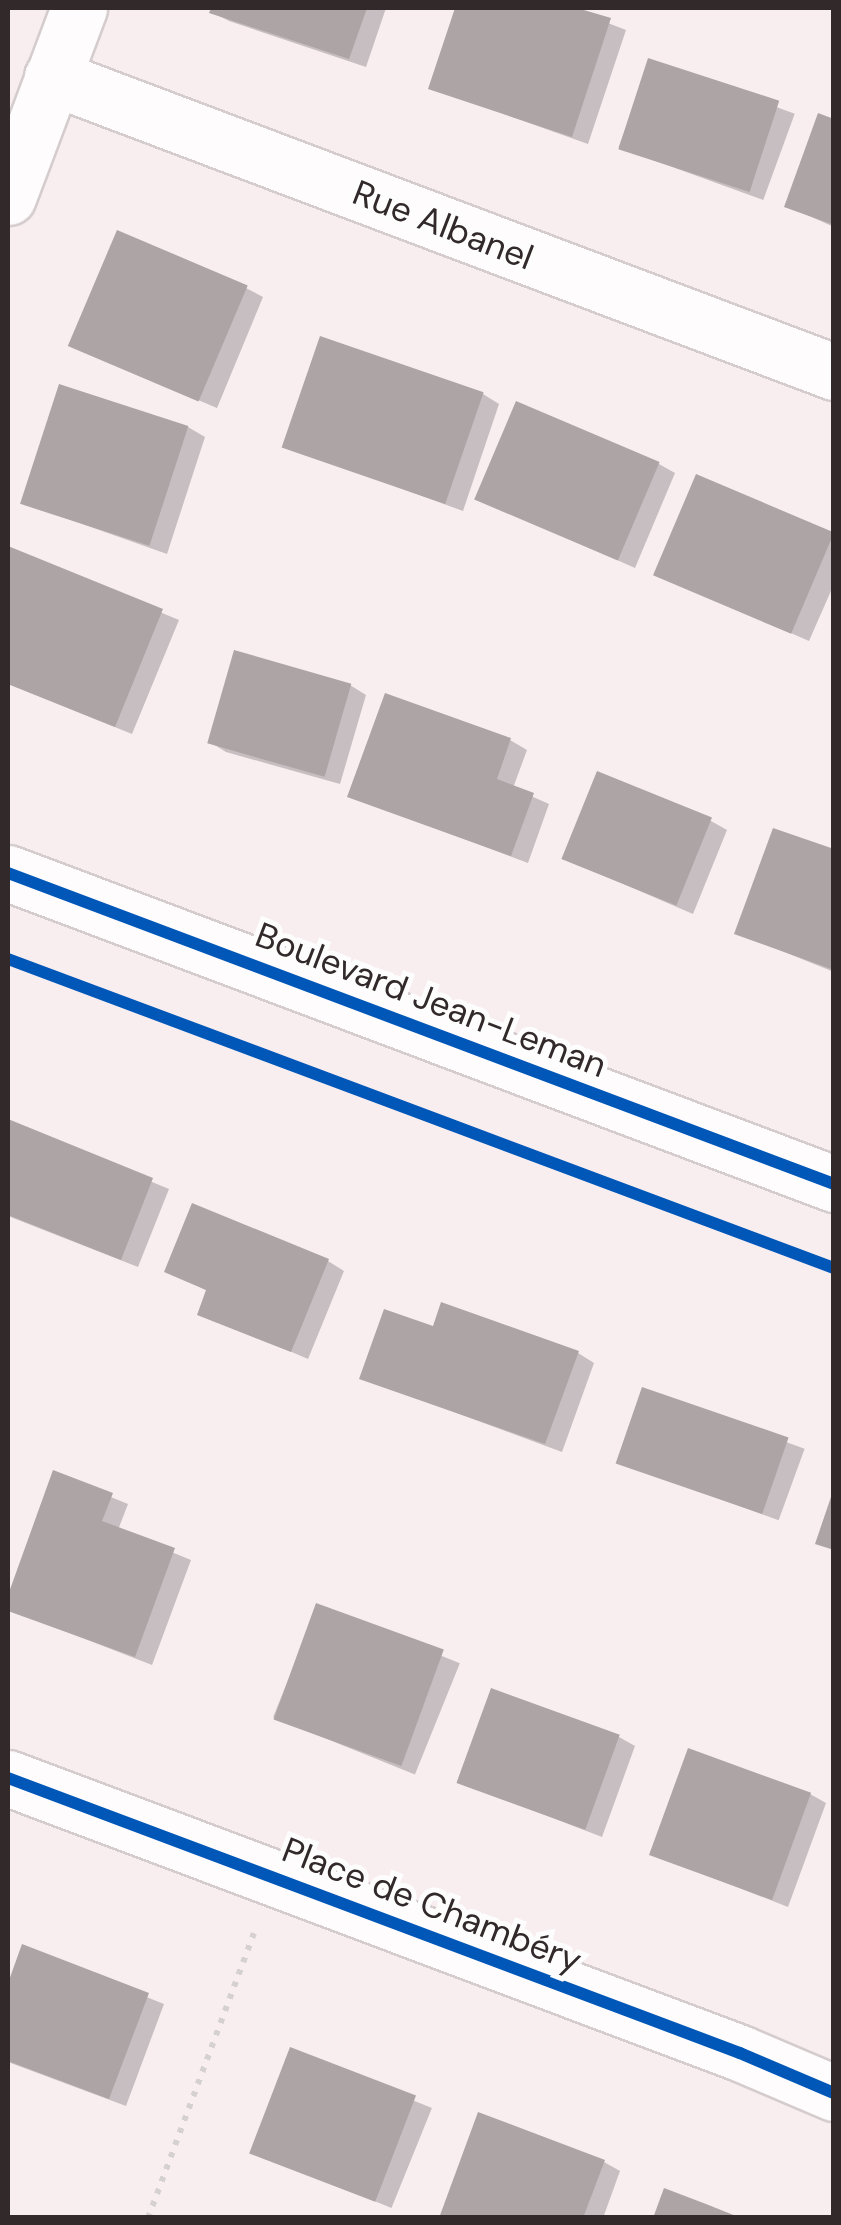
<!DOCTYPE html>
<meta charset="utf-8">
<style>
body{margin:0}
#map{position:relative;width:841px;height:2225px;overflow:hidden;background:#f8eef0;font-family:"DM Sans",sans-serif}
div>[style]{position:absolute}
.shadow>*{inset:0;background:#0003;transform-origin:0 0}
.building>*{inset:0;background:#aca4a5;transform-origin:0 0}
.path>*{height:6px;margin-top:-3px;transform-origin:0;background:repeating-linear-gradient(90deg,#d5d1d1 0 5px,transparent 0 13px)}
.roads{filter:drop-shadow(2px 0 #d4cccd) drop-shadow(-2px 0 #d4cccd) drop-shadow(0 2px #d4cccd) drop-shadow(0 -2px #d4cccd)}
.minor>*{height:55px;margin:-27.5px;padding:0 27.5px;transform-origin:27.5px;border-radius:27.5px;background:#fefcfd}
.cycleway>*{height:12px;margin:-6px;padding:0 6px;transform-origin:6px;border-radius:6px;background:#0057b8}
span{translate:-50% -50%;white-space:nowrap;text-align:center;line-height:1.15;-webkit-text-stroke:10px #fdfdfd;paint-order:stroke}
.street-label{font-size:35px;color:#31292a}
.frame{position:absolute;inset:0;border:10px solid #31292a;pointer-events:none}
</style>
<div id="map">
<div class="shadow">
<i style="clip-path:polygon(213px 8px,386px 8px,366px 67px,229px 21px,212px 12px)"></i>
<i style="clip-path:polygon(457px 8px,569px 8px,626px 30px,588px 144px,431px 88px)"></i>
<i style="left:650px;top:61px;width:154px;height:92px;rotate:20deg"></i>
<i style="clip-path:polygon(834px 122px,834px 227px,787px 206px)"></i>
<i style="clip-path:polygon(246px 288px,263px 297px,217px 408px,89px 354px)"></i>
<i style="clip-path:polygon(483px 394px,499px 404px,463px 511px,285px 446px)"></i>
<i style="clip-path:polygon(188px 427px,205px 437px,167px 554px,23px 503px)"></i>
<i style="clip-path:polygon(659px 464px,675px 473px,635px 568px,477px 498px)"></i>
<i style="clip-path:polygon(697px 477px,834px 535px,834px 584px,809px 641px,656px 574px)"></i>
<i style="clip-path:polygon(8px 549px,179px 620px,132px 734px,8px 684px)"></i>
<i style="clip-path:polygon(350px 685px,366px 695px,340px 784px,226px 752px,210px 742px)"></i>
<i style="clip-path:polygon(510px 740px,527px 750px,513px 788px,549px 804px,528px 863px,350px 796px)"></i>
<i style="clip-path:polygon(711px 821px,727px 830px,693px 914px,563px 858px)"></i>
<i style="clip-path:polygon(834px 852px,834px 972px,737px 933px)"></i>
<i style="clip-path:polygon(8px 1122px,169px 1189px,138px 1267px,8px 1216px)"></i>
<i style="clip-path:polygon(328px 1261px,344px 1271px,308px 1359px,200px 1313px,208px 1291px,167px 1271px)"></i>
<i style="clip-path:polygon(435px 1329px,578px 1353px,594px 1363px,562px 1452px,362px 1378px)"></i>
<i style="left:643px;top:1390px;width:172px;height:76px;rotate:20deg"></i>
<i style="clip-path:polygon(54px 1474px,128px 1504px,118px 1530px,191px 1560px,152px 1665px,8px 1609px)"></i>
<i style="left:318px;top:1606px;width:153px;height:120px;rotate:22deg"></i>
<i style="clip-path:polygon(619px 1737px,635px 1746px,602px 1837px,459px 1782px)"></i>
<i style="clip-path:polygon(810px 1794px,826px 1803px,788px 1907px,652px 1854px)"></i>
<i style="clip-path:polygon(24px 1948px,164px 2004px,126px 2106px,8px 2062px,8px 1991px)"></i>
<i style="left:291px;top:2051px;width:152px;height:108px;rotate:22deg"></i>
<i style="clip-path:polygon(604px 2162px,620px 2171px,603px 2218px,442px 2218px)"></i>
</div>
<div class="building">
<i style="clip-path:polygon(211px 8px,367px 8px,349px 59px,209px 13px)"></i>
<i style="clip-path:polygon(455px 8px,577px 8px,611px 18px,572px 137px,428px 89px)"></i>
<i style="left:648px;top:58px;width:138px;height:96px;rotate:18deg"></i>
<i style="clip-path:polygon(818px 113px,834px 119px,834px 225px,784px 207px)"></i>
<i style="left:117px;top:230px;width:142px;height:126px;rotate:23deg"></i>
<i style="left:320px;top:336px;width:173px;height:118px;rotate:19deg"></i>
<i style="left:59px;top:384px;width:136px;height:126px;rotate:18deg"></i>
<i style="left:516px;top:401px;width:156px;height:107px;rotate:23deg"></i>
<i style="left:696px;top:474px;width:150px;height:110px;rotate:23deg"></i>
<i style="clip-path:polygon(8px 546px,163px 609px,115px 727px,8px 684px)"></i>
<i style="left:234px;top:650px;width:122px;height:97px;rotate:16deg"></i>
<i style="clip-path:polygon(385px 693px,511px 738px,497px 779px,534px 793px,511px 856px,347px 797px)"></i>
<i style="left:597px;top:771px;width:124px;height:95px;rotate:22deg"></i>
<i style="clip-path:polygon(773px 828px,834px 849px,834px 970px,734px 934px)"></i>
<i style="clip-path:polygon(8px 1119px,153px 1178px,121px 1260px,8px 1215px)"></i>
<i style="clip-path:polygon(192px 1203px,329px 1259px,291px 1352px,197px 1315px,206px 1290px,164px 1272px)"></i>
<i style="clip-path:polygon(441px 1302px,579px 1351px,545px 1444px,359px 1379px,384px 1309px,433px 1326px)"></i>
<i style="left:642px;top:1387px;width:155px;height:81px;rotate:19deg"></i>
<i style="clip-path:polygon(53px 1470px,113px 1493px,102px 1521px,175px 1548px,135px 1657px,8px 1611px,8px 1595px)"></i>
<i style="clip-path:polygon(833px 1491px,834px 1491px,834px 1550px,815px 1544px)"></i>
<i style="left:316px;top:1603px;width:136px;height:124px;rotate:20deg"></i>
<i style="left:491px;top:1688px;width:137px;height:101px;rotate:20deg"></i>
<i style="left:688px;top:1748px;width:131px;height:114px;rotate:20deg"></i>
<i style="clip-path:polygon(22px 1944px,149px 1993px,109px 2099px,8px 2061px,8px 1983px)"></i>
<i style="left:290px;top:2047px;width:135px;height:114px;rotate:21deg"></i>
<i style="clip-path:polygon(478px 2112px,605px 2160px,583px 2218px,439px 2218px)"></i>
<i style="clip-path:polygon(664px 2188px,706px 2204px,741px 2218px,653px 2218px)"></i>
</div>
<div class="path">
<i style="left:148px;top:2218px;width:304px;rotate:-69.6deg"></i>
</div>
<div class="roads">
<div class="minor">
<i style="left:52px;top:77px;width:836px;rotate:20.67deg"></i>
<i style="left:8px;top:197px;width:202px;rotate:-69.4deg"></i>
<i style="left:8px;top:873px;width:883px;rotate:20.63deg"></i>
<i style="left:8px;top:1778px;width:782px;rotate:20.59deg"></i>
<i style="left:740px;top:2053px;width:102px;rotate:23.1deg"></i>
</div>
</div>
<div class="cycleway">
<i style="left:8px;top:873px;width:883px;rotate:20.63deg"></i>
<i style="left:8px;top:959px;width:882px;rotate:20.51deg"></i>
<i style="left:8px;top:1778px;width:782px;rotate:20.59deg"></i>
<i style="left:740px;top:2053px;width:102px;rotate:23.1deg"></i>
</div>
<div class="street-label">
<span style="left:443px;top:225px;rotate:21deg">Rue Albanel</span>
<span style="left:431px;top:1000px;rotate:21deg">Boulevard Jean-Leman</span>
<span style="left:432px;top:1905px;rotate:21deg">Place de Chambéry</span>
</div>
<div class="frame"></div>
</div>
